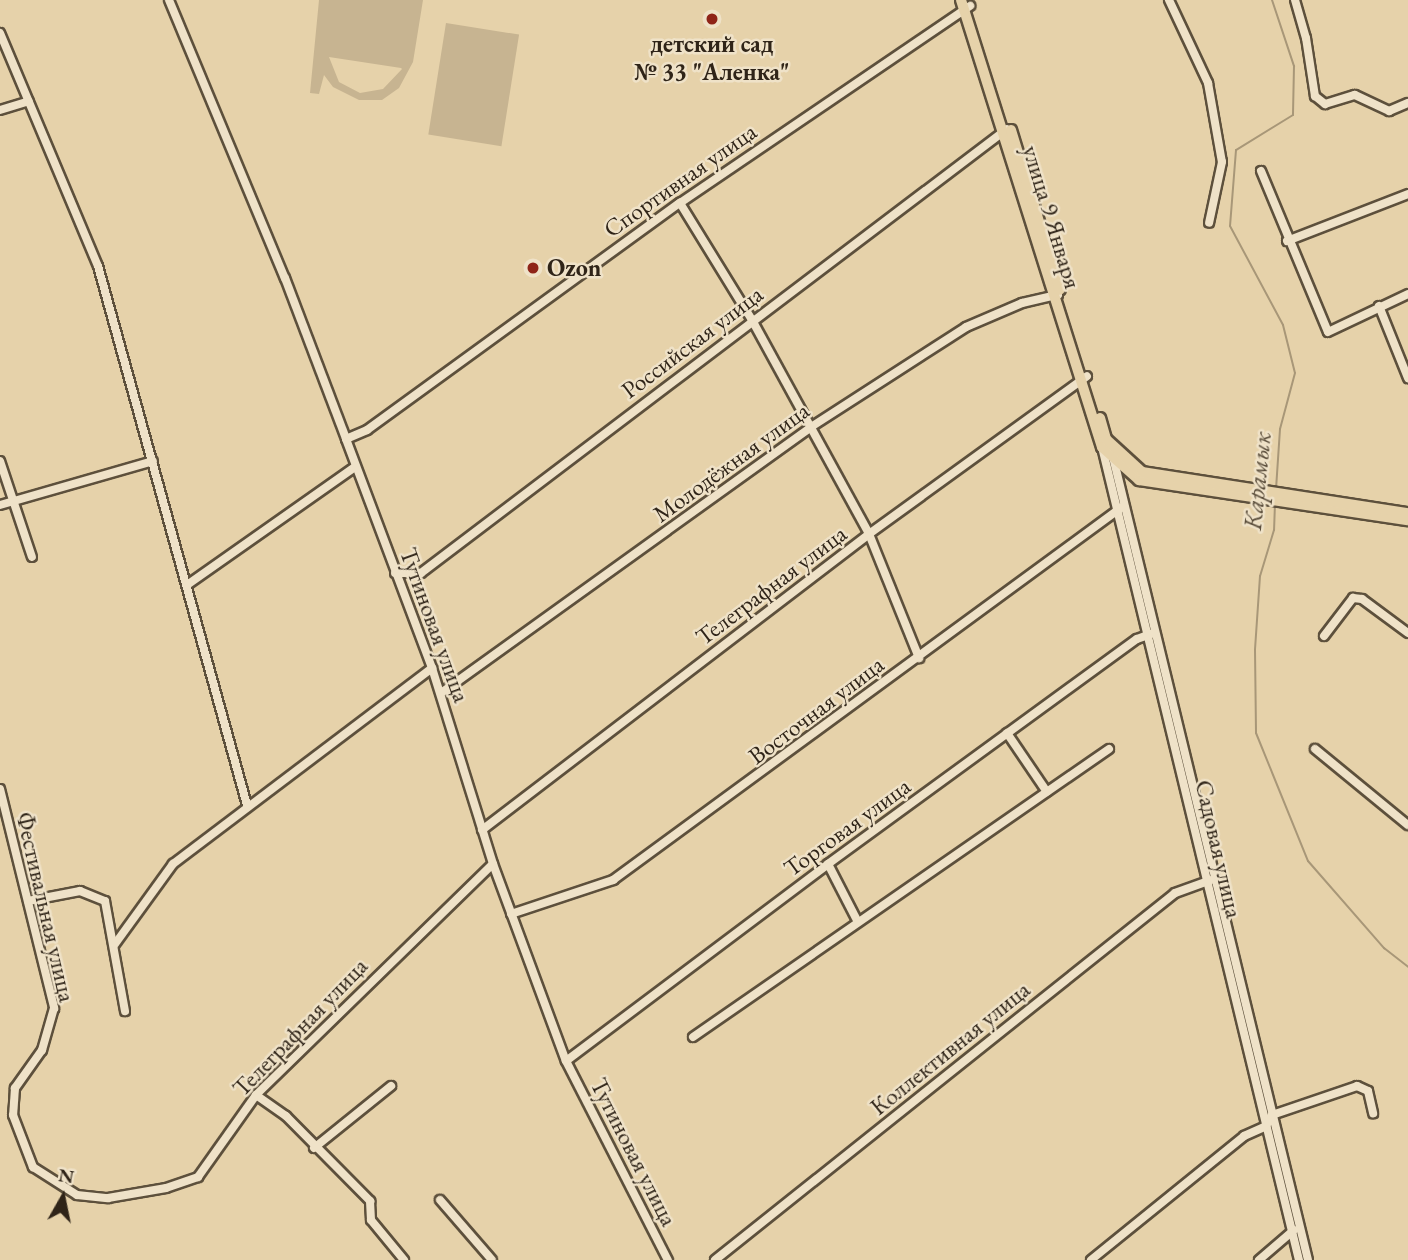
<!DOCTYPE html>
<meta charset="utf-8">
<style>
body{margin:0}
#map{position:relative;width:1408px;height:1260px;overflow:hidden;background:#e6d2aa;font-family:"EB Garamond",serif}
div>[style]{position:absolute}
.green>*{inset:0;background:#c7b491;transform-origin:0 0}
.stream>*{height:2px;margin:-1px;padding:0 1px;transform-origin:1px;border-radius:1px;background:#a89778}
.roads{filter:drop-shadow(2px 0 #5d503c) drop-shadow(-2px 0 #5d503c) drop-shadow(0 2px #5d503c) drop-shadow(0 -2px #5d503c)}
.minor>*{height:8px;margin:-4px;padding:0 4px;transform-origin:4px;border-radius:4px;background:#efe2c8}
.major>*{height:10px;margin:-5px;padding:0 5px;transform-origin:5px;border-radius:5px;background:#e6d2aa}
.dots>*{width:19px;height:19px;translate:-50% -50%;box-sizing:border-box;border:4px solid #efe2c8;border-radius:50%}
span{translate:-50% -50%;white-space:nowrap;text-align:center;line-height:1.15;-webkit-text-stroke:5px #efe2c8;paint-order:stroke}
.poi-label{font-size:24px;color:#2f2418;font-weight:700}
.left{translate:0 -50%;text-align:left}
.street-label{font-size:24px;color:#2f2418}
.water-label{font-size:26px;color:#594c3a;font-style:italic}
.north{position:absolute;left:28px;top:1162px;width:70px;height:70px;-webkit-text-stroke:5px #efe2c8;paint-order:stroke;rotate:9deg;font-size:19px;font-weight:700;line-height:28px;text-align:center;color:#2f2418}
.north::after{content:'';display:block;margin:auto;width:24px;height:32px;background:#2f2418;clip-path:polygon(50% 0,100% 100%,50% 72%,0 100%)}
</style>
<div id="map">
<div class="green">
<i style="clip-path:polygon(evenodd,319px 0,423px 0,413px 62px,399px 88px,382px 100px,359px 100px,333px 87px,324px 75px,319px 94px,310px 93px,319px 0,329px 57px,401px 68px,402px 69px,383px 89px,360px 93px,339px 82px,329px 57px)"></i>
<i style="left:446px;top:23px;width:74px;height:113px;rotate:9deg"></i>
</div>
<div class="stream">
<i style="left:1272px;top:0;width:70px;rotate:71.6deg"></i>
<i style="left:1294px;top:66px;width:49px;rotate:91.2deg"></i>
<i style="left:1293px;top:115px;width:67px;rotate:148.4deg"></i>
<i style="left:1236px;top:150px;width:76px;rotate:94.5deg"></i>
<i style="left:1230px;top:226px;width:112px;rotate:61.8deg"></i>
<i style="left:1283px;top:325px;width:49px;rotate:76deg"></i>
<i style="left:1295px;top:373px;width:58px;rotate:105deg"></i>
<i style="left:1280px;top:429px;width:61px;rotate:93.8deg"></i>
<i style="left:1275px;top:503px;width:27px;rotate:92deg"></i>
<i style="left:1274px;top:530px;width:48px;rotate:106.9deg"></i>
<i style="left:1260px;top:576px;width:74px;rotate:93.9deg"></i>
<i style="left:1255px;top:650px;width:83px;rotate:89.3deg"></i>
<i style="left:1256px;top:733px;width:138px;rotate:67.9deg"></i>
<i style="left:1308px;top:861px;width:116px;rotate:48.9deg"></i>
<i style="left:1384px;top:948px;width:31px;rotate:38deg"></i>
</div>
<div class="roads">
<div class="minor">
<i style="left:169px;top:0;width:301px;rotate:67.4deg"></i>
<i style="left:285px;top:278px;width:172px;rotate:69.2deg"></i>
<i style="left:346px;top:439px;width:245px;rotate:69.4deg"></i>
<i style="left:432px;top:668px;width:205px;rotate:72.7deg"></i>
<i style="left:493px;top:864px;width:210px;rotate:69.7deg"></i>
<i style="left:566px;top:1061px;width:224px;rotate:62.9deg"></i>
<i style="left:1169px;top:0;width:92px;rotate:64.8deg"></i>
<i style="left:1208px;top:83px;width:80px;rotate:80deg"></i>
<i style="left:1222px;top:162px;width:62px;rotate:102deg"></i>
<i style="left:1295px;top:0;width:40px;rotate:74deg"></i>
<i style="left:1306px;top:38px;width:59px;rotate:81.2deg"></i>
<i style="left:1315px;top:96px;width:13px;rotate:39deg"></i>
<i style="left:1325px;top:104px;width:31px;rotate:-17deg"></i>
<i style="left:1355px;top:95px;width:38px;rotate:25deg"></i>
<i style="left:1389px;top:111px;width:21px;rotate:-23deg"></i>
<i style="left:0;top:33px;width:253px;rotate:67.2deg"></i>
<i style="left:98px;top:266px;width:559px;rotate:74.55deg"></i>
<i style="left:0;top:110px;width:30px;rotate:-17deg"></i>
<i style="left:1261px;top:171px;width:174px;rotate:67.4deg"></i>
<i style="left:1328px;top:332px;width:89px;rotate:-25.4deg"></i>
<i style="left:680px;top:203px;width:137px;rotate:58.4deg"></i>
<i style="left:752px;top:320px;width:244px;rotate:61.3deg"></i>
<i style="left:869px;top:534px;width:134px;rotate:68deg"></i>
<i style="left:1287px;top:241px;width:130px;rotate:-21.2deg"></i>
<i style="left:1379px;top:306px;width:78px;rotate:68.1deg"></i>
<i style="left:346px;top:439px;width:23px;rotate:-23deg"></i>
<i style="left:367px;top:430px;width:387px;rotate:-36deg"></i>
<i style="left:680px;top:203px;width:351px;rotate:-34.2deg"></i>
<i style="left:1102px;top:447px;width:837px;rotate:76.38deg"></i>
<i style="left:1113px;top:457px;width:826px;rotate:76.35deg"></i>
<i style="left:0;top:461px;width:101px;rotate:71.6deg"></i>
<i style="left:0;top:505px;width:159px;rotate:-16deg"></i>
<i style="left:395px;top:573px;width:26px"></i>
<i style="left:421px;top:573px;width:735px;rotate:-37.15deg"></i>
<i style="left:187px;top:585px;width:205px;rotate:-35.1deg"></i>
<i style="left:1324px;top:636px;width:48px;rotate:-52.7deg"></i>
<i style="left:1353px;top:598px;width:9px;rotate:6deg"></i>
<i style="left:1362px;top:599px;width:57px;rotate:36.5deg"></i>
<i style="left:441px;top:693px;width:456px;rotate:-35.7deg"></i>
<i style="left:811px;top:427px;width:184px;rotate:-32.8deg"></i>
<i style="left:966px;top:327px;width:61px;rotate:-23.2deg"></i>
<i style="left:1022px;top:303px;width:37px;rotate:-13deg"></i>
<i style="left:1007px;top:733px;width:71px;rotate:55.9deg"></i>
<i style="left:1315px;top:749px;width:120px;rotate:39.3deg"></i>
<i style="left:0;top:789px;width:226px;rotate:76.1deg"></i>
<i style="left:54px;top:1008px;width:44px;rotate:105.9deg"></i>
<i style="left:42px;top:1050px;width:47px;rotate:125.4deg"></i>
<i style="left:15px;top:1088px;width:27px;rotate:94deg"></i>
<i style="left:13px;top:1115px;width:56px;rotate:69deg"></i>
<i style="left:33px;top:1167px;width:52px;rotate:32.5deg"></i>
<i style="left:77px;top:1195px;width:31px;rotate:6deg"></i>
<i style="left:108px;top:1198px;width:59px;rotate:-9.8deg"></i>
<i style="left:166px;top:1188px;width:34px;rotate:-19deg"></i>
<i style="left:198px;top:1177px;width:100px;rotate:-54.7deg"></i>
<i style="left:256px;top:1095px;width:331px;rotate:-44.3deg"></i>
<i style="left:482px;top:830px;width:487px;rotate:-37.4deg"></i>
<i style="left:869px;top:534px;width:269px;rotate:-35.9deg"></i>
<i style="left:828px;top:864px;width:65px;rotate:62.7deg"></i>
<i style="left:28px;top:901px;width:53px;rotate:-10.9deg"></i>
<i style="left:80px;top:891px;width:27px;rotate:22deg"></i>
<i style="left:105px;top:901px;width:112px;rotate:79.7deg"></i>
<i style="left:511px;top:914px;width:108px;rotate:-18.4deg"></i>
<i style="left:613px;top:880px;width:631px;rotate:-36.23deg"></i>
<i style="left:115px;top:944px;width:99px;rotate:-54.1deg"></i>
<i style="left:173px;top:864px;width:325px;rotate:-37.1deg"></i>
<i style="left:693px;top:1037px;width:506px;rotate:-34.7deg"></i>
<i style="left:566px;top:1061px;width:328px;rotate:-36.9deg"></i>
<i style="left:828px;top:864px;width:382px;rotate:-36.1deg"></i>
<i style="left:1137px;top:639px;width:15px;rotate:-20deg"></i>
<i style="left:256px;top:1095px;width:37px;rotate:35deg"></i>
<i style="left:286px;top:1116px;width:120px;rotate:45.3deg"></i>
<i style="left:370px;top:1201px;width:19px;rotate:87deg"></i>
<i style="left:371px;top:1220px;width:52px;rotate:50.5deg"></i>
<i style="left:314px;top:1148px;width:99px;rotate:-38.8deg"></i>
<i style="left:440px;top:1200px;width:79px;rotate:49.1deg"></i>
<i style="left:715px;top:1260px;width:588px;rotate:-38.58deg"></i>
<i style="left:1175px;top:893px;width:38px;rotate:-20deg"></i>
<i style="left:1091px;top:1260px;width:197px;rotate:-39deg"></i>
<i style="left:1244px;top:1136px;width:24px;rotate:-24deg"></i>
<i style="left:1266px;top:1126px;width:13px;rotate:-61deg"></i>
<i style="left:1272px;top:1115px;width:90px;rotate:-18.8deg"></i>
<i style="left:1357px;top:1086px;width:12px;rotate:24deg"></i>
<i style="left:1368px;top:1091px;width:23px;rotate:77deg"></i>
<i style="left:1259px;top:1260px;width:46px;rotate:-40.6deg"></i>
</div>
<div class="major">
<i style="left:961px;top:0;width:469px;rotate:72.5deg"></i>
<i style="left:1102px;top:447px;width:50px;rotate:41.7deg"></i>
<i style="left:1139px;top:480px;width:272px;rotate:8.5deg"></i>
<i style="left:1011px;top:130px;width:167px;rotate:73deg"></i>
<i style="left:1100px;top:418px;width:22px;rotate:74deg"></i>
<i style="left:1106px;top:439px;width:49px;rotate:42.5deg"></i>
<i style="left:1142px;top:472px;width:269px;rotate:8.8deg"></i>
</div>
</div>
<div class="dots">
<i style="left:712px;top:19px;background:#8f2418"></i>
<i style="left:533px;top:268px;background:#8f2418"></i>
</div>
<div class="poi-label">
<span style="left:712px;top:58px">детский сад<br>№ 33 "Аленка"</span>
<span class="left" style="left:547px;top:268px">Ozon</span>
</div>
<div class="street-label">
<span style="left:680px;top:180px;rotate:-35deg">Спортивная улица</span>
<span style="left:1052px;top:217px;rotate:73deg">улица 9 Января</span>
<span style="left:692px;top:342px;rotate:-37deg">Российская улица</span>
<span style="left:731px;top:462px;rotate:-36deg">Молодёжная улица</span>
<span style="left:771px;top:585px;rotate:-37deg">Телеграфная улица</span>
<span style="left:435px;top:625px;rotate:70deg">Тутиновая улица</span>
<span style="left:816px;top:710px;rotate:-37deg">Восточная улица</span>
<span style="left:847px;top:827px;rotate:-36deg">Торговая улица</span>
<span style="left:1219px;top:849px;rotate:77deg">Садовая улица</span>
<span style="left:46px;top:907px;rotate:77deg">Фестивальная улица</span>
<span style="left:300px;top:1027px;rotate:-46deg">Телеграфная улица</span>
<span style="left:950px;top:1048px;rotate:-39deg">Коллективная улица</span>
<span style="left:634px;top:1152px;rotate:63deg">Тутиновая улица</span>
</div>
<div class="water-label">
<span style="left:1258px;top:481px;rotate:-84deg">Карамык</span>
</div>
<div class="north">N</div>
</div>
